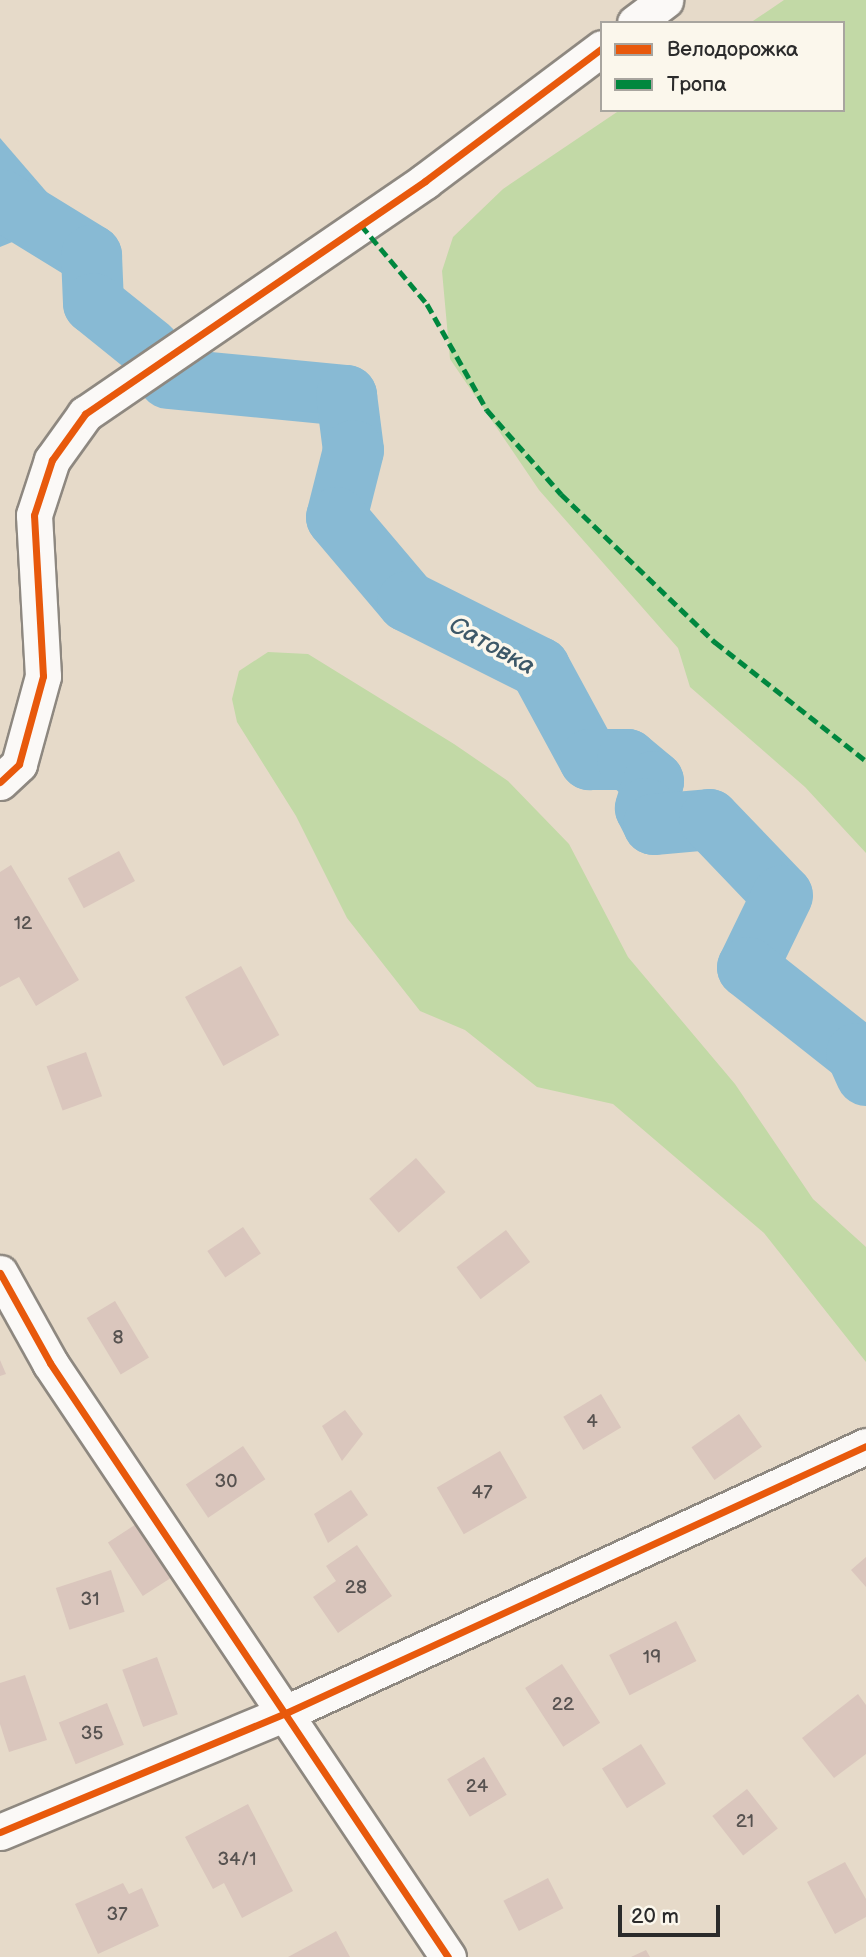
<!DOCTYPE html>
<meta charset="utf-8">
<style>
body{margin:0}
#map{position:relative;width:866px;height:1957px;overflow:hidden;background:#e6dac9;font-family:"Balsamiq Sans",sans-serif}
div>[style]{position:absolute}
.green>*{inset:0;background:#c2d9a6}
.water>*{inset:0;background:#88bad4}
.river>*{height:61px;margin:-30.5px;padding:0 30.5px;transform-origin:30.5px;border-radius:30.5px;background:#88bad4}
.building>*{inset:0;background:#dac6bd;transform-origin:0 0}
.roads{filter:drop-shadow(2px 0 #8e8880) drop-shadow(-2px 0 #8e8880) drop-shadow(0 2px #8e8880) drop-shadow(0 -2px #8e8880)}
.minor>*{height:35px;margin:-17.5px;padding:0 17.5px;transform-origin:17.5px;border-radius:17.5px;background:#fbf9f7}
.quiet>*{height:5px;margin-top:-2.5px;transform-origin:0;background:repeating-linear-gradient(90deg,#00873e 0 10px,transparent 0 15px)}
.cycleway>*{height:7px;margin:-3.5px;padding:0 3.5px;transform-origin:3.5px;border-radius:3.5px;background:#e8590c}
span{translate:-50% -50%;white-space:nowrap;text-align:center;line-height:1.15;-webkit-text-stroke:7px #fbf7ec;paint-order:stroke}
.number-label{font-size:19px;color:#575250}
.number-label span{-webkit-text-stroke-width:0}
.water-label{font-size:24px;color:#3d5868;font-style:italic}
.legend{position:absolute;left:600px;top:21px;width:245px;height:91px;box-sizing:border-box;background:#fbf7ec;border:2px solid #a8a59f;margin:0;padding:9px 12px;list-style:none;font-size:21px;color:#2b2b2b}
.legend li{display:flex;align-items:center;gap:14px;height:35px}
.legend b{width:35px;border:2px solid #a8a59f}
.scale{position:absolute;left:618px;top:1905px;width:102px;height:32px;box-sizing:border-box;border:4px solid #2b2b2b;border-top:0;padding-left:9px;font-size:21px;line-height:24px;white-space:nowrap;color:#2b2b2b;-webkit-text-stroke:5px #fbf7ec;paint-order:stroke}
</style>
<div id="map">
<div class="green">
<i style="clip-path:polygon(784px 0,866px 0,866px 853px,805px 787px,690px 687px,678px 648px,539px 490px,450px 359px,442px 271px,453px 237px,503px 189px,620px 110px,843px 110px,843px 23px,750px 23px)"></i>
<i style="clip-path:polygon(268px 652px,308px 654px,454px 744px,508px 781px,569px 844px,628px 957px,735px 1084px,813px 1199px,866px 1247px,866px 1362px,764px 1233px,613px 1104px,537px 1087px,465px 1030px,420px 1011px,347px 918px,296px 816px,237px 722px,232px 699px,239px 671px)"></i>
</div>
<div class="water">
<i style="clip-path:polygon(0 138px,63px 211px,59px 223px,0 247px)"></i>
</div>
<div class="river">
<i style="left:0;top:199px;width:107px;rotate:31.6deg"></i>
<i style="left:91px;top:255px;width:48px;rotate:87.6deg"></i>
<i style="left:93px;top:303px;width:72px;rotate:38.8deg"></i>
<i style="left:168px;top:378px;width:179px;rotate:5.5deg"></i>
<i style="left:346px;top:395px;width:55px;rotate:82.7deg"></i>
<i style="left:353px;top:450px;width:69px;rotate:104.2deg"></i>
<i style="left:336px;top:517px;width:110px;rotate:49.8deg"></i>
<i style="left:407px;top:601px;width:148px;rotate:26.6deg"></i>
<i style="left:539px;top:667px;width:105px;rotate:61.5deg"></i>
<i style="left:589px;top:759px;width:38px"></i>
<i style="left:627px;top:759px;width:34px;rotate:40deg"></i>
<i style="left:653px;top:781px;width:28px;rotate:107deg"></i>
<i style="left:645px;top:808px;width:18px;rotate:63deg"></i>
<i style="left:653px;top:824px;width:56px;rotate:-5.1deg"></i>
<i style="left:709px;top:819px;width:105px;rotate:46.2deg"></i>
<i style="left:782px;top:895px;width:80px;rotate:115.9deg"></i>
<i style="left:747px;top:967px;width:139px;rotate:38.3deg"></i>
<i style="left:856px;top:1053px;width:24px;rotate:66deg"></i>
</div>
<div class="building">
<i style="left:119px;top:851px;width:34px;height:58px;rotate:62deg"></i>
<i style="clip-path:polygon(11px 865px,79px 980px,36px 1006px,19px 977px,0 987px,0 872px)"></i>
<i style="left:241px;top:966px;width:79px;height:64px;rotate:61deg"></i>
<i style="left:86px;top:1052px;width:47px;height:42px;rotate:70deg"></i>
<i style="left:416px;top:1158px;width:45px;height:62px;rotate:49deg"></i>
<i style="left:243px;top:1227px;width:32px;height:43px;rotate:56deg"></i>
<i style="left:506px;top:1230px;width:40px;height:62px;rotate:53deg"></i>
<i style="left:115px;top:1301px;width:66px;height:33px;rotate:59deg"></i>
<i style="clip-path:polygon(0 1360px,6px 1374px,0 1376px)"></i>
<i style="left:601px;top:1394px;width:39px;height:44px;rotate:59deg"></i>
<i style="clip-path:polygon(345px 1410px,363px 1434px,342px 1461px,322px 1426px)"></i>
<i style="left:739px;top:1414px;width:40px;height:58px;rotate:55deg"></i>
<i style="left:243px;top:1446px;width:40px;height:69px;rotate:56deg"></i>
<i style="left:500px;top:1451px;width:54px;height:73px;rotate:60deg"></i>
<i style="clip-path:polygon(351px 1490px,368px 1515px,328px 1543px,314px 1514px)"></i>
<i style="left:144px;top:1519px;width:64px;height:43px;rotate:57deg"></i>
<i style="clip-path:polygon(357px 1545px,392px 1596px,338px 1633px,313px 1597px,336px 1581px,326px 1566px)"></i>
<i style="clip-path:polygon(866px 1557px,866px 1587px,851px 1570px)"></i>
<i style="left:111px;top:1570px;width:44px;height:58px;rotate:72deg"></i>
<i style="left:676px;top:1621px;width:45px;height:75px;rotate:63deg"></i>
<i style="left:157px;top:1657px;width:61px;height:37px;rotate:70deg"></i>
<i style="left:562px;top:1664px;width:70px;height:44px;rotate:57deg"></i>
<i style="clip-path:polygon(25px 1675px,47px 1740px,9px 1752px,0 1724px,0 1683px)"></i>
<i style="clip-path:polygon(858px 1694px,866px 1705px,866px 1754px,834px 1778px,802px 1738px)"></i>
<i style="left:107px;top:1703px;width:45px;height:52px;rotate:68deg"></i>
<i style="left:641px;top:1744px;width:47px;height:46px;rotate:58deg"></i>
<i style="left:484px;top:1757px;width:44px;height:43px;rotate:59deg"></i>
<i style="left:747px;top:1789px;width:50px;height:44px;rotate:52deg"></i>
<i style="clip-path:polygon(248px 1804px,293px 1891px,242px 1918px,224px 1883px,213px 1889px,185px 1837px)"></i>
<i style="clip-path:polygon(845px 1862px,866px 1899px,866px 1917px,835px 1934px,807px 1882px)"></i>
<i style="left:548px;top:1878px;width:34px;height:50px;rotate:63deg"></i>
<i style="clip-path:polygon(123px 1883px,129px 1894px,142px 1888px,159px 1926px,98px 1954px,75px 1904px)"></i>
<i style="clip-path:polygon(336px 1931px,350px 1957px,288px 1957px)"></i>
<i style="clip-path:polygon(646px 1950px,650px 1957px,631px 1957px)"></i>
</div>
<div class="roads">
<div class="minor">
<i style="left:635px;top:23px;width:38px;rotate:-37deg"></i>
<i style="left:0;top:782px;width:26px;rotate:-43deg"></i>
<i style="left:19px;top:764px;width:91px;rotate:-74.7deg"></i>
<i style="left:43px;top:676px;width:161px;rotate:-93.2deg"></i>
<i style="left:34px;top:515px;width:58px;rotate:-71.9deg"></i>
<i style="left:52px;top:460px;width:57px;rotate:-54.3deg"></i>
<i style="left:85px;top:414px;width:412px;rotate:-34.4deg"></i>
<i style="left:425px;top:181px;width:221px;rotate:-36.9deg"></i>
<i style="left:0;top:1273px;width:103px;rotate:60.9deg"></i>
<i style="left:50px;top:1363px;width:715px;rotate:56.18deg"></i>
<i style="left:0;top:1832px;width:312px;rotate:-22.6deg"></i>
<i style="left:288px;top:1712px;width:636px;rotate:-24.71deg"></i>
</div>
</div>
<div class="quiet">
<i style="left:361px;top:225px;width:103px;rotate:50.1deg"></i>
<i style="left:427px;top:304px;width:122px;rotate:60.5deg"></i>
<i style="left:487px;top:410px;width:112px;rotate:48.6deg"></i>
<i style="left:561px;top:494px;width:214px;rotate:43.9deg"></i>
<i style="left:715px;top:642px;width:192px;rotate:38.2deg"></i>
</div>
<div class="cycleway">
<i style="left:0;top:782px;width:26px;rotate:-43deg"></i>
<i style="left:19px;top:764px;width:91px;rotate:-74.7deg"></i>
<i style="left:43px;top:676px;width:161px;rotate:-93.2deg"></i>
<i style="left:34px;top:515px;width:58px;rotate:-71.9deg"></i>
<i style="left:52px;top:460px;width:57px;rotate:-54.3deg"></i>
<i style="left:85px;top:414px;width:412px;rotate:-34.4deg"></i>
<i style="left:425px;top:181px;width:221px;rotate:-36.9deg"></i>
<i style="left:0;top:1273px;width:103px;rotate:60.9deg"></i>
<i style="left:50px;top:1363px;width:715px;rotate:56.18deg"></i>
<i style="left:0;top:1832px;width:312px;rotate:-22.6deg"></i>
<i style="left:288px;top:1712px;width:636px;rotate:-24.71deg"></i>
</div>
<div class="number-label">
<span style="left:23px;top:924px">12</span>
<span style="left:118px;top:1338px">8</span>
<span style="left:592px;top:1422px">4</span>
<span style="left:226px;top:1482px">30</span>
<span style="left:482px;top:1493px">47</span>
<span style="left:356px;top:1588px">28</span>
<span style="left:90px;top:1600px">31</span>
<span style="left:652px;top:1658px">19</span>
<span style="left:563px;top:1705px">22</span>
<span style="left:92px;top:1734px">35</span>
<span style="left:477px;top:1787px">24</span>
<span style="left:745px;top:1822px">21</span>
<span style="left:237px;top:1860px">34/1</span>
<span style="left:117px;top:1915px">37</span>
</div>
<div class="water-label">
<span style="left:492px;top:646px;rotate:29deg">Сатовка</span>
</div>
<ul class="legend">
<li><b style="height:9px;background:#e8590c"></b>Велодорожка</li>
<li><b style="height:9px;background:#00873e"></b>Тропа</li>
</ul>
<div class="scale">20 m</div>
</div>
